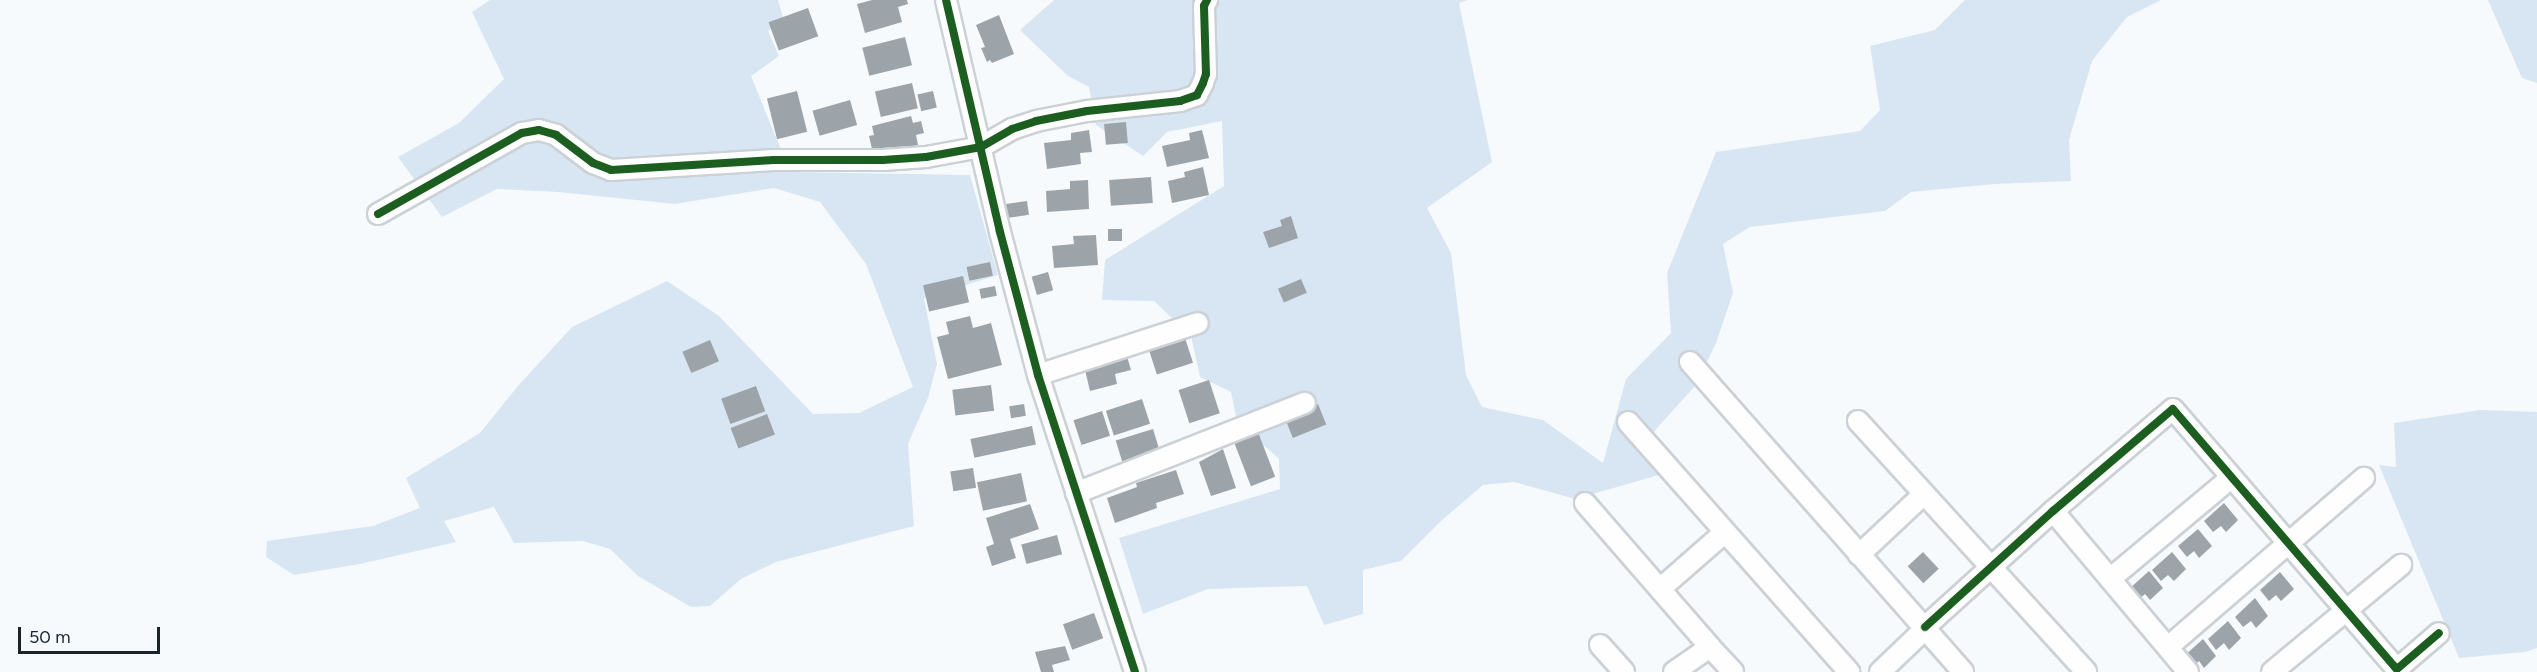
<!DOCTYPE html>
<style>
body{margin:0}
#map{position:relative;width:2537px;height:672px;overflow:hidden;background:#f7fafc;font-family:Figtree,sans-serif}
div>[style]{position:absolute}
.green>*{inset:0;background:#d8e6f3}
.building>*{inset:0;background:#9da4a9;transform-origin:0 0}
.roads{filter:drop-shadow(2px 0 #cbd1d6) drop-shadow(-2px 0 #cbd1d6) drop-shadow(0 2px #cbd1d6) drop-shadow(0 -2px #cbd1d6)}
.minor>*{height:20px;margin:-10px;padding:0 10px;transform-origin:10px;border-radius:10px;background:#fefeff}
.cycleway>*{height:8px;margin:-4px;padding:0 4px;transform-origin:4px;border-radius:4px;background:#1b5e20}
span{translate:-50% -50%;white-space:nowrap;text-align:center;line-height:1.15;-webkit-text-stroke:6px #f5fafe;paint-order:stroke}
.scale{position:absolute;left:18px;top:627px;width:142px;height:27px;box-sizing:border-box;border:3px solid #1b232b;border-top:0;padding-left:8px;font-size:18px;line-height:21px;white-space:nowrap;color:#1b232b;-webkit-text-stroke:4px #f5fafe;paint-order:stroke}
</style>
<div id="map">
<div class="green">
<i style="clip-path:polygon(490px 0,778px 0,783px 17px,768px 31px,779px 56px,751px 76px,790px 172px,970px 175px,998px 275px,924px 298px,937px 364px,928px 398px,908px 444px,914px 526px,776px 562px,741px 579px,710px 606px,691px 607px,638px 576px,610px 549px,583px 541px,514px 543px,494px 507px,444px 521px,456px 542px,360px 564px,294px 575px,266px 557px,267px 541px,373px 526px,420px 508px,406px 478px,480px 433px,517px 387px,572px 327px,667px 281px,719px 316px,813px 414px,859px 413px,913px 387px,866px 264px,820px 202px,774px 188px,675px 204px,558px 192px,497px 189px,442px 217px,398px 157px,459px 123px,504px 79px,472px 12px)"></i>
<i style="clip-path:polygon(1054px 0,1468px 0,1459px 3px,1492px 162px,1427px 208px,1451px 253px,1466px 375px,1482px 407px,1543px 420px,1603px 463px,1626px 379px,1671px 333px,1667px 273px,1716px 152px,1860px 131px,1880px 110px,1870px 46px,1935px 30px,1965px 0,2161px 0,2127px 17px,2092px 61px,2069px 140px,2071px 181px,1995px 184px,1911px 192px,1885px 211px,1750px 227px,1723px 244px,1733px 293px,1716px 343px,1696px 385px,1639px 448px,1666px 473px,1575px 499px,1514px 482px,1483px 485px,1441px 521px,1401px 561px,1363px 570px,1363px 614px,1324px 625px,1307px 586px,1208px 589px,1143px 614px,1119px 538px,1280px 489px,1279px 459px,1237px 421px,1231px 392px,1200px 377px,1191px 336px,1154px 301px,1102px 300px,1105px 260px,1224px 186px,1222px 121px,1167px 132px,1143px 156px,1096px 125px,1089px 87px,1068px 76px,1020px 30px)"></i>
<i style="clip-path:polygon(2488px 0,2537px 0,2537px 83px,2522px 78px)"></i>
<i style="clip-path:polygon(2480px 410px,2537px 412px,2537px 648px,2525px 652px,2459px 658px,2379px 465px,2396px 467px,2394px 423px)"></i>
</div>
<div class="building">
<i style="clip-path:polygon(872px 0,907px 0,908px 4px,898px 7px,902px 22px,865px 33px,857px 4px)"></i>
<i style="left:808px;top:8px;width:30px;height:42px;rotate:70deg"></i>
<i style="clip-path:polygon(999px 15px,1014px 54px,992px 63px,990px 60px,987px 62px,981px 48px,985px 47px,976px 25px)"></i>
<i style="left:905px;top:37px;width:29px;height:44px;rotate:76deg"></i>
<i style="left:912px;top:83px;width:26px;height:38px;rotate:77deg"></i>
<i style="left:797px;top:91px;width:42px;height:31px;rotate:76deg"></i>
<i style="left:933px;top:91px;width:17px;height:16px;rotate:77deg"></i>
<i style="left:850px;top:100px;width:26px;height:39px;rotate:74deg"></i>
<i style="clip-path:polygon(911px 116px,913px 123px,921px 121px,924px 133px,916px 135px,918px 145px,879px 155px,878px 148px,872px 149px,869px 136px,874px 135px,872px 126px)"></i>
<i style="left:1126px;top:122px;width:21px;height:22px;rotate:85deg"></i>
<i style="clip-path:polygon(1089px 130px,1092px 152px,1080px 153px,1081px 164px,1047px 169px,1044px 143px,1071px 140px,1071px 133px)"></i>
<i style="clip-path:polygon(1202px 130px,1209px 158px,1167px 167px,1162px 146px,1190px 140px,1189px 133px)"></i>
<i style="clip-path:polygon(1203px 167px,1209px 195px,1172px 203px,1168px 181px,1185px 177px,1184px 172px)"></i>
<i style="left:1151px;top:177px;width:26px;height:42px;rotate:86deg"></i>
<i style="clip-path:polygon(1088px 180px,1089px 209px,1047px 212px,1046px 191px,1070px 189px,1070px 181px)"></i>
<i style="left:1027px;top:201px;width:14px;height:23px;rotate:82deg"></i>
<i style="clip-path:polygon(1291px 216px,1298px 238px,1269px 248px,1263px 232px,1282px 226px,1280px 220px)"></i>
<i style="left:1122px;top:229px;width:12px;height:14px;rotate:90deg"></i>
<i style="clip-path:polygon(1096px 235px,1098px 265px,1054px 268px,1052px 246px,1074px 244px,1073px 236px)"></i>
<i style="left:990px;top:262px;width:14px;height:24px;rotate:78deg"></i>
<i style="left:1048px;top:272px;width:19px;height:17px;rotate:74deg"></i>
<i style="left:963px;top:276px;width:27px;height:41px;rotate:77deg"></i>
<i style="left:1301px;top:279px;width:15px;height:25px;rotate:67deg"></i>
<i style="left:995px;top:286px;width:10px;height:16px;rotate:79deg"></i>
<i style="clip-path:polygon(970px 316px,973px 328px,991px 323px,1002px 365px,948px 379px,937px 337px,949px 334px,946px 322px)"></i>
<i style="left:1185px;top:338px;width:26px;height:38px;rotate:72deg"></i>
<i style="left:710px;top:340px;width:23px;height:30px;rotate:67deg"></i>
<i style="clip-path:polygon(1126px 353px,1131px 370px,1115px 374px,1117px 384px,1090px 391px,1085px 370px,1093px 368px,1091px 362px)"></i>
<i style="left:1209px;top:380px;width:35px;height:32px;rotate:72deg"></i>
<i style="left:991px;top:385px;width:26px;height:39px;rotate:83deg"></i>
<i style="left:756px;top:386px;width:27px;height:37px;rotate:70deg"></i>
<i style="left:1142px;top:399px;width:26px;height:38px;rotate:72deg"></i>
<i style="left:1024px;top:404px;width:12px;height:15px;rotate:81deg"></i>
<i style="left:1318px;top:404px;width:22px;height:36px;rotate:68deg"></i>
<i style="left:1102px;top:411px;width:26px;height:30px;rotate:72deg"></i>
<i style="left:767px;top:414px;width:22px;height:39px;rotate:69deg"></i>
<i style="left:1032px;top:426px;width:19px;height:63px;rotate:78deg"></i>
<i style="left:1153px;top:429px;width:24px;height:39px;rotate:73deg"></i>
<i style="left:1258px;top:432px;width:48px;height:26px;rotate:69deg"></i>
<i style="clip-path:polygon(1223px 449px,1236px 488px,1211px 496px,1199px 462px)"></i>
<i style="left:973px;top:468px;width:20px;height:23px;rotate:81deg"></i>
<i style="clip-path:polygon(1176px 470px,1184px 494px,1156px 503px,1157px 508px,1115px 523px,1107px 498px,1137px 487px,1136px 483px)"></i>
<i style="left:1021px;top:473px;width:29px;height:45px;rotate:78deg"></i>
<i style="clip-path:polygon(2224px 503px,2238px 520px,2226px 532px,2221px 526px,2213px 532px,2204px 521px)"></i>
<i style="clip-path:polygon(1030px 504px,1039px 529px,1010px 539px,1016px 558px,992px 566px,986px 547px,994px 544px,986px 518px)"></i>
<i style="clip-path:polygon(2198px 529px,2212px 546px,2199px 558px,2194px 551px,2187px 557px,2178px 546px)"></i>
<i style="left:1057px;top:535px;width:20px;height:37px;rotate:75deg"></i>
<i style="left:1923px;top:552px;width:23px;height:21px;rotate:47deg"></i>
<i style="clip-path:polygon(2172px 552px,2186px 569px,2174px 581px,2168px 575px,2161px 581px,2152px 570px)"></i>
<i style="clip-path:polygon(2149px 571px,2163px 588px,2150px 600px,2145px 594px,2138px 600px,2129px 589px)"></i>
<i style="clip-path:polygon(2280px 572px,2294px 589px,2281px 601px,2276px 595px,2269px 601px,2260px 590px)"></i>
<i style="clip-path:polygon(2255px 598px,2268px 616px,2256px 628px,2251px 621px,2243px 627px,2235px 617px)"></i>
<i style="left:1094px;top:613px;width:27px;height:33px;rotate:70deg"></i>
<i style="clip-path:polygon(2228px 621px,2241px 638px,2229px 650px,2224px 643px,2216px 650px,2208px 639px)"></i>
<i style="clip-path:polygon(2203px 639px,2216px 656px,2204px 668px,2199px 661px,2192px 668px,2183px 657px)"></i>
<i style="clip-path:polygon(1065px 646px,1070px 660px,1052px 665px,1054px 672px,1041px 672px,1035px 652px)"></i>
</div>
<div class="roads">
<div class="minor">
<i style="left:946px;top:0;width:238px;rotate:76.9deg"></i>
<i style="left:1000px;top:232px;width:148px;rotate:75.1deg"></i>
<i style="left:1038px;top:375px;width:312px;rotate:71.9deg"></i>
<i style="left:378px;top:214px;width:165px;rotate:-29.4deg"></i>
<i style="left:522px;top:133px;width:17px;rotate:-10deg"></i>
<i style="left:539px;top:130px;width:18px;rotate:16deg"></i>
<i style="left:556px;top:135px;width:46px;rotate:37.1deg"></i>
<i style="left:593px;top:163px;width:19px;rotate:21deg"></i>
<i style="left:611px;top:170px;width:163px;rotate:-3.5deg"></i>
<i style="left:774px;top:160px;width:109px"></i>
<i style="left:883px;top:160px;width:43px;rotate:-4deg"></i>
<i style="left:926px;top:157px;width:56px;rotate:-10.3deg"></i>
<i style="left:981px;top:147px;width:36px;rotate:-30deg"></i>
<i style="left:1012px;top:129px;width:25px;rotate:-18deg"></i>
<i style="left:1036px;top:121px;width:52px;rotate:-11.1deg"></i>
<i style="left:1087px;top:111px;width:94px;rotate:-6.1deg"></i>
<i style="left:1180px;top:101px;width:18px;rotate:-19deg"></i>
<i style="left:1197px;top:95px;width:13px;rotate:-63deg"></i>
<i style="left:1203px;top:83px;width:9px;rotate:-72deg"></i>
<i style="left:1206px;top:74px;width:68px;rotate:-91.7deg"></i>
<i style="left:1204px;top:6px;width:7px;rotate:-63deg"></i>
<i style="left:1690px;top:362px;width:413px;rotate:48.6deg"></i>
<i style="left:1038px;top:375px;width:168px;rotate:-18deg"></i>
<i style="left:1858px;top:421px;width:339px;rotate:47.7deg"></i>
<i style="left:1628px;top:422px;width:334px;rotate:48.5deg"></i>
<i style="left:1076px;top:493px;width:246px;rotate:-21.5deg"></i>
<i style="left:1585px;top:503px;width:191px;rotate:49deg"></i>
<i style="left:2053px;top:511px;width:210px;rotate:50deg"></i>
<i style="left:1859px;top:555px;width:89px;rotate:-43.2deg"></i>
<i style="left:2110px;top:579px;width:158px;rotate:-39.9deg"></i>
<i style="left:1660px;top:589px;width:86px;rotate:-41.2deg"></i>
<i style="left:1925px;top:627px;width:173px;rotate:-42.2deg"></i>
<i style="left:2053px;top:511px;width:157px;rotate:-40.4deg"></i>
<i style="left:2173px;top:409px;width:343px;rotate:49.3deg"></i>
<i style="left:2397px;top:669px;width:55px;rotate:-40.6deg"></i>
<i style="left:1600px;top:645px;width:36px;rotate:48deg"></i>
<i style="left:2168px;top:647px;width:259px;rotate:-40.8deg"></i>
<i style="left:1674px;top:672px;width:44px;rotate:-34.8deg"></i>
<i style="left:1710px;top:647px;width:34px;rotate:47deg"></i>
<i style="left:1880px;top:672px;width:64px;rotate:-43.7deg"></i>
<i style="left:2272px;top:672px;width:168px;rotate:-39.7deg"></i>
</div>
</div>
<div class="cycleway">
<i style="left:946px;top:0;width:238px;rotate:76.9deg"></i>
<i style="left:1000px;top:232px;width:148px;rotate:75.1deg"></i>
<i style="left:1038px;top:375px;width:312px;rotate:71.9deg"></i>
<i style="left:378px;top:214px;width:165px;rotate:-29.4deg"></i>
<i style="left:522px;top:133px;width:17px;rotate:-10deg"></i>
<i style="left:539px;top:130px;width:18px;rotate:16deg"></i>
<i style="left:556px;top:135px;width:46px;rotate:37.1deg"></i>
<i style="left:593px;top:163px;width:19px;rotate:21deg"></i>
<i style="left:611px;top:170px;width:163px;rotate:-3.5deg"></i>
<i style="left:774px;top:160px;width:109px"></i>
<i style="left:883px;top:160px;width:43px;rotate:-4deg"></i>
<i style="left:926px;top:157px;width:56px;rotate:-10.3deg"></i>
<i style="left:981px;top:147px;width:36px;rotate:-30deg"></i>
<i style="left:1012px;top:129px;width:25px;rotate:-18deg"></i>
<i style="left:1036px;top:121px;width:52px;rotate:-11.1deg"></i>
<i style="left:1087px;top:111px;width:94px;rotate:-6.1deg"></i>
<i style="left:1180px;top:101px;width:18px;rotate:-19deg"></i>
<i style="left:1197px;top:95px;width:13px;rotate:-63deg"></i>
<i style="left:1203px;top:83px;width:9px;rotate:-72deg"></i>
<i style="left:1206px;top:74px;width:68px;rotate:-91.7deg"></i>
<i style="left:1204px;top:6px;width:7px;rotate:-63deg"></i>
<i style="left:1925px;top:627px;width:173px;rotate:-42.2deg"></i>
<i style="left:2053px;top:511px;width:157px;rotate:-40.4deg"></i>
<i style="left:2173px;top:409px;width:343px;rotate:49.3deg"></i>
<i style="left:2397px;top:669px;width:55px;rotate:-40.6deg"></i>
</div>
<div class="scale">50 m</div>
</div>
